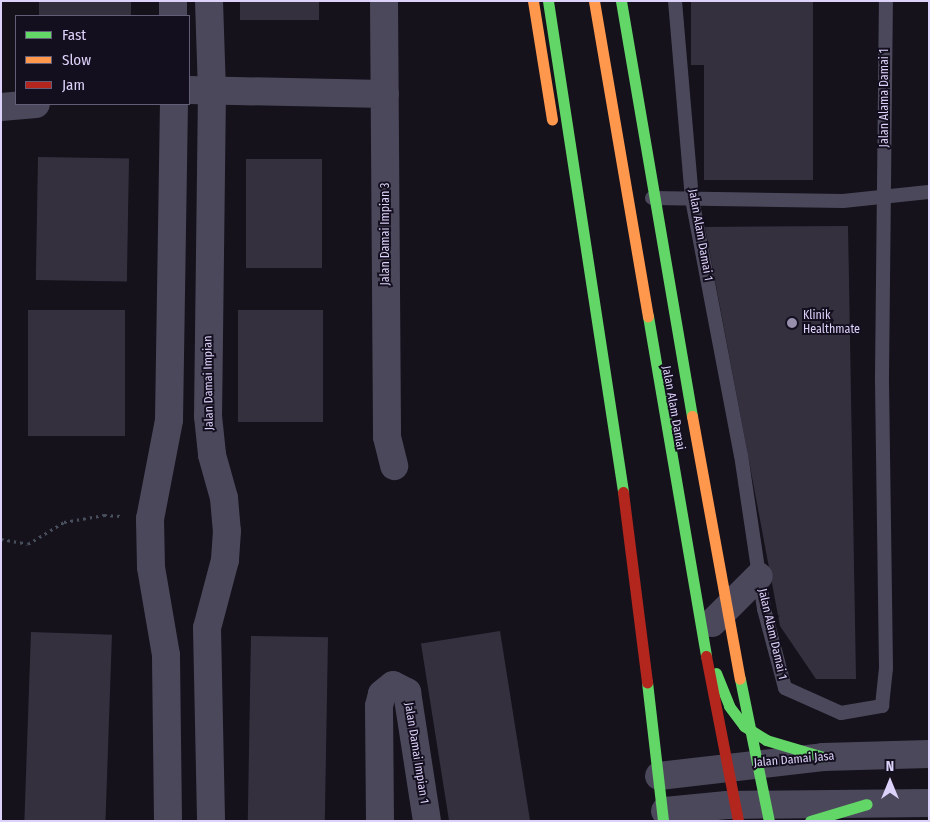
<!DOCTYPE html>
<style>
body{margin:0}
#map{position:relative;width:930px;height:822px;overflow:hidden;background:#15121c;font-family:"Fira Sans Condensed",sans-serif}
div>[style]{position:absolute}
.building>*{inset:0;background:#35303e;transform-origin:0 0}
.path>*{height:3px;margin-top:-1.5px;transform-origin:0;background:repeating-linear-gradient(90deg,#474e5c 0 2.5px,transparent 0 6.5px)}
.lane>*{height:14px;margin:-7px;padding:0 7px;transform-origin:7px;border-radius:7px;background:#4c485b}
.street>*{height:28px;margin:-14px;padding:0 14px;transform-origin:14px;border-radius:14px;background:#4c485b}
.fast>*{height:11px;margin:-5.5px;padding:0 5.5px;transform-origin:5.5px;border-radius:5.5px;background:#63d668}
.slow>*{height:11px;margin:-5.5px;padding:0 5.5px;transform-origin:5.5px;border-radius:5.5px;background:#ff974d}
.fast-bridge>*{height:11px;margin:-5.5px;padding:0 5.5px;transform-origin:5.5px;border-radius:5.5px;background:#63d668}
.slow-bridge>*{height:11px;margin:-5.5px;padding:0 5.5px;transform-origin:5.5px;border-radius:5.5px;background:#ff974d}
.jam-bridge>*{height:11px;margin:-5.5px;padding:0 5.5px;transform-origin:5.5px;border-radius:5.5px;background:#b3261e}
.dots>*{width:14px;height:14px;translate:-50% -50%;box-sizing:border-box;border:2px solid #140f1f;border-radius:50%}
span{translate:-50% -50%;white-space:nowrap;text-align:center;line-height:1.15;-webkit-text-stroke:4px #140f1f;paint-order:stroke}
.street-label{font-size:12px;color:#ddd2fa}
.poi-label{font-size:12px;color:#ddd2fa}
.left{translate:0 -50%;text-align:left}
.frame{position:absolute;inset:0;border:2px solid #ddd2fa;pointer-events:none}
.legend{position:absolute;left:15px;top:15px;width:175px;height:90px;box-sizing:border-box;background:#140f1f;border:1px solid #645d77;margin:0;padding:6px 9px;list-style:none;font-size:15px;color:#ddd2fa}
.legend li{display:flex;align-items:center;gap:10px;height:25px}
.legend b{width:25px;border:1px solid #645d77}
.north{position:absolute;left:865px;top:757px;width:50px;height:50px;-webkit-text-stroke:4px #140f1f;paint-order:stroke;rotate:0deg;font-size:14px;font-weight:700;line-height:20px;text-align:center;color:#ddd2fa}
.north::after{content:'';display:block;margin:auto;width:18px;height:22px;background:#ddd2fa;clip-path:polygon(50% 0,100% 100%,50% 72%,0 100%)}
</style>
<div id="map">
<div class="building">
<i style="left:39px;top:1px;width:92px;height:15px"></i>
<i style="left:240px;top:1px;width:79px;height:19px"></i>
<i style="clip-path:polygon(691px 1px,813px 1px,813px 180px,704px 180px,704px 65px,691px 65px)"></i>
<i style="left:38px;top:157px;width:91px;height:123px;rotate:1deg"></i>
<i style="left:246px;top:159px;width:76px;height:109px"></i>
<i style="clip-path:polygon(848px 226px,856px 679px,816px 679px,780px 626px,705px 227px)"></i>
<i style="left:28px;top:310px;width:97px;height:126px"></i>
<i style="left:238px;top:310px;width:85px;height:112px"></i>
<i style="left:500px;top:631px;width:192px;height:80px;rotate:81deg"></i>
<i style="left:31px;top:632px;width:81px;height:189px;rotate:2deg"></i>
<i style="left:251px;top:636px;width:77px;height:185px;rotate:1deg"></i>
</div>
<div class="path">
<i style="left:1px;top:539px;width:27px;rotate:10deg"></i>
<i style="left:28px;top:544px;width:42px;rotate:-31.4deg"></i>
<i style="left:64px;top:522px;width:41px;rotate:-9.9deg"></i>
<i style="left:104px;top:515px;width:17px;rotate:3deg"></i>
</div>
<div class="lane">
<i style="left:675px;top:1px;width:199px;rotate:85.1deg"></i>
<i style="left:692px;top:199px;width:261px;rotate:79.2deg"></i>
<i style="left:741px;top:455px;width:156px;rotate:81.5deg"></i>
<i style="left:764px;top:609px;width:82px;rotate:75.1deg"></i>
<i style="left:785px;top:688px;width:61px;rotate:24.1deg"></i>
<i style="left:841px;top:713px;width:42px;rotate:-9.7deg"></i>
<i style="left:882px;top:706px;width:38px;rotate:-84deg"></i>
<i style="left:886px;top:668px;width:292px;rotate:-90.8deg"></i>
<i style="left:882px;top:376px;width:375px;rotate:-89.4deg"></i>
<i style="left:652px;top:198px;width:191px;rotate:0.9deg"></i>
<i style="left:843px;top:201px;width:86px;rotate:-6deg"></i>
</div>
<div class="street">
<i style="left:173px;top:1px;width:15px;rotate:90deg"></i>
<i style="left:209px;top:1px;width:89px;rotate:88.1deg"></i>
<i style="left:212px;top:90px;width:326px;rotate:90.7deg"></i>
<i style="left:208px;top:416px;width:39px;rotate:84deg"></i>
<i style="left:212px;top:455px;width:45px;rotate:74.4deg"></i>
<i style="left:224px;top:498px;width:33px;rotate:85deg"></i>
<i style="left:227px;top:531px;width:29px;rotate:94deg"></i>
<i style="left:225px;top:560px;width:70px;rotate:104.8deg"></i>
<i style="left:207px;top:628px;width:193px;rotate:88.8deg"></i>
<i style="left:384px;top:1px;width:436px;rotate:89.6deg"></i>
<i style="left:387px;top:437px;width:30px;rotate:76deg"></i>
<i style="left:189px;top:90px;width:196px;rotate:1.2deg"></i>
<i style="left:1px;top:107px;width:35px;rotate:-5deg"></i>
<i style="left:712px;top:623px;width:66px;rotate:-45deg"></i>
<i style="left:659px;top:776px;width:165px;rotate:-6.6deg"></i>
<i style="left:823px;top:757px;width:106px;rotate:-1.6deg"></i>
<i style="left:665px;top:811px;width:62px;rotate:-5.5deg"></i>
<i style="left:727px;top:805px;width:202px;rotate:-0.6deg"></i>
<i style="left:168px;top:821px;width:166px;rotate:-90.7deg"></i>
<i style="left:166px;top:655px;width:89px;rotate:-99.7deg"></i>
<i style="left:151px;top:567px;width:48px;rotate:-91.2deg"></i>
<i style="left:150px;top:519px;width:101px;rotate:-79.1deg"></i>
<i style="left:169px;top:420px;width:316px;rotate:-89.1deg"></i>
<i style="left:380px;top:821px;width:115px;rotate:-90.5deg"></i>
<i style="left:379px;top:706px;width:12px;rotate:-76deg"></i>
<i style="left:382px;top:694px;width:14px;rotate:-39deg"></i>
<i style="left:393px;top:685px;width:16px;rotate:27deg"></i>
<i style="left:407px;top:692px;width:131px;rotate:81.2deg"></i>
</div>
<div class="fast">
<i style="left:716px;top:673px;width:35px;rotate:68deg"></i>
<i style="left:729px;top:706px;width:25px;rotate:53deg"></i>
<i style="left:744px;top:726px;width:26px;rotate:32deg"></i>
<i style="left:766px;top:740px;width:59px;rotate:16.6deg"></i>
<i style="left:810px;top:821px;width:59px;rotate:-16.6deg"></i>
</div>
<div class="slow">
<i style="left:533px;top:1px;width:120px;rotate:80.9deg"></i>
</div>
<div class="fast-bridge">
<i style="left:548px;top:1px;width:497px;rotate:81.3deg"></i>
<i style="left:621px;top:1px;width:421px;rotate:80.3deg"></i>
<i style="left:648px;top:316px;width:345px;rotate:80.3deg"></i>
<i style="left:740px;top:679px;width:145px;rotate:78.5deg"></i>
<i style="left:647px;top:682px;width:140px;rotate:83.4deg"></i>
</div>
<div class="slow-bridge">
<i style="left:594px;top:1px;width:320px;rotate:80.3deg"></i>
<i style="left:692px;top:416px;width:267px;rotate:79.7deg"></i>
</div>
<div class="jam-bridge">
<i style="left:623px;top:492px;width:192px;rotate:82.8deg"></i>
<i style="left:706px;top:656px;width:168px;rotate:79deg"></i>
</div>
<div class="dots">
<i style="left:792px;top:323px;background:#978fac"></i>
</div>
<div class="street-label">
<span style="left:885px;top:98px;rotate:-90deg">Jalan Alama Damai 1</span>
<span style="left:386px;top:234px;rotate:-90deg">Jalan Damai Impian 3</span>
<span style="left:700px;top:235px;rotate:80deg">Jalan Alam Damai 1</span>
<span style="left:209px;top:383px;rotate:-91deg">Jalan Damai Impian</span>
<span style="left:673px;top:408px;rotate:80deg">Jalan Alam Damai</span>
<span style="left:772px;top:634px;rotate:77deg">Jalan Alam Damai 1</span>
<span style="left:416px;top:753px;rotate:81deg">Jalan Damai Impian 1</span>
<span style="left:794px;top:760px;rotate:-5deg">Jalan Damai Jasa</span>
</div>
<div class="poi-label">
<span class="left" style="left:803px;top:323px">Klinik<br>Healthmate</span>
</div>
<div class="frame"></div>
<ul class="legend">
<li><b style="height:6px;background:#63d668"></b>Fast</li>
<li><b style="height:6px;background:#ff974d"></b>Slow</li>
<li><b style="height:6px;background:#b3261e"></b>Jam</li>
</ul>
<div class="north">N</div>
</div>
